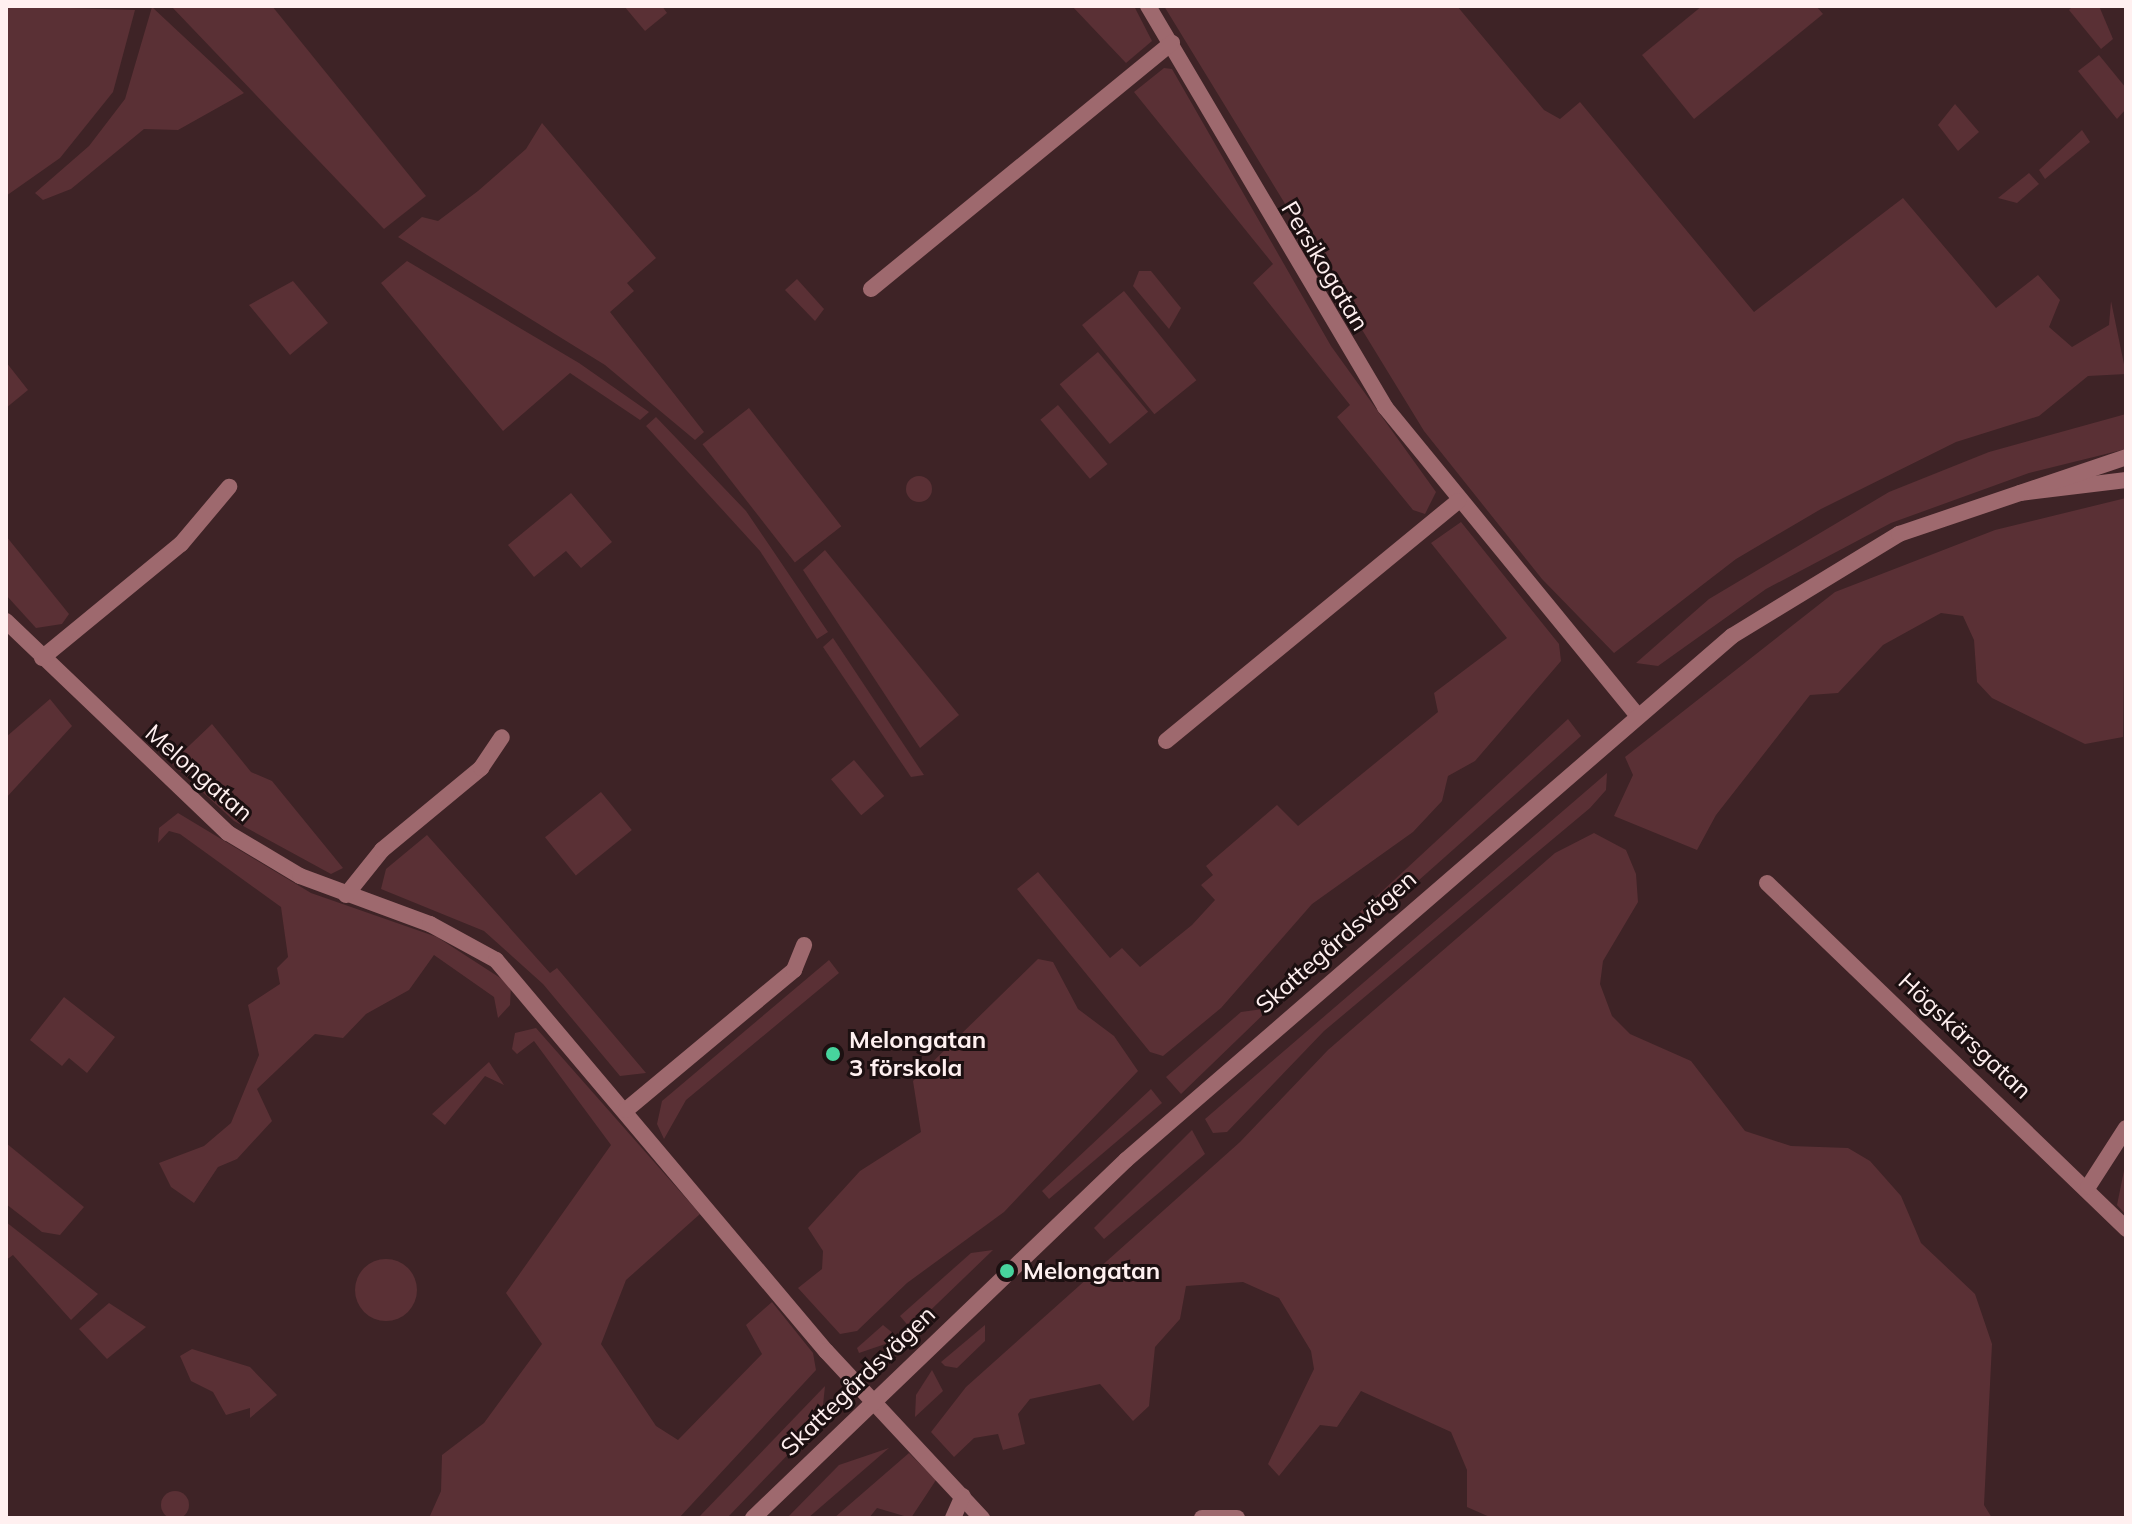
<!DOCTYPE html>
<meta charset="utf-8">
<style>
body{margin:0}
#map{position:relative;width:2132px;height:1524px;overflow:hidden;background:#3e2326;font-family:Mulish,sans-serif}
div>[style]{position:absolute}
.green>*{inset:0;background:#5a3035;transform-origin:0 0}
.round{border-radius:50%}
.minor>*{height:16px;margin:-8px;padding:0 8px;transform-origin:8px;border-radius:8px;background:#9e696e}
.tertiary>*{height:16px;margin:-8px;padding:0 8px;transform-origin:8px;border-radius:8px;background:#9e696e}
.dots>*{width:22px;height:22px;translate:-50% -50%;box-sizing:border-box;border:4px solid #1c1011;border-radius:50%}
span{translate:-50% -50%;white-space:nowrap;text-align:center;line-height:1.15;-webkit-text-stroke:6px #1c1011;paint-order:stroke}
.street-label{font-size:24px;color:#fff0f0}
.poi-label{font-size:24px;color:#fff0f0;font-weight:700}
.left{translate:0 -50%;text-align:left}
.frame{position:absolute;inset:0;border:8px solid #fff0f0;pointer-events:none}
</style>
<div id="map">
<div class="green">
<i style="clip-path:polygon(6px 6px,135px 10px,113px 92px,60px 158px,6px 196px)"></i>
<i style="clip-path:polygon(171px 6px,272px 6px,426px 196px,384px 229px)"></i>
<i style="clip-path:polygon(624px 6px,662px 6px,667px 13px,645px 31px)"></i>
<i style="clip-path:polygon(1072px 6px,1134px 6px,1152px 41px,1126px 63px)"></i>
<i style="clip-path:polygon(1164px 6px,1457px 6px,1544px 110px,1560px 119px,1580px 102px,1754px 312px,1903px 198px,1996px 308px,2038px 275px,2060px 300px,2049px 327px,2072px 347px,2109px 325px,2111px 301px,2126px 374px,2088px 376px,2039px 416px,1956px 442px,1821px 509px,1736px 559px,1614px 653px,1542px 579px,1424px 431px)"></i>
<i style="clip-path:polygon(1702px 6px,1816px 6px,1823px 14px,1694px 119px,1642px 55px)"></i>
<i style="clip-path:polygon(2073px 6px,2099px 6px,2113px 39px,2101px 49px,2069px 10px)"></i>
<i style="clip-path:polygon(152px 7px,244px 93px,178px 130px,144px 129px,71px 189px,43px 200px,35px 193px,89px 146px,125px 99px)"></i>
<i style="clip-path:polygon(2099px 55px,2126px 88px,2126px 109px,2117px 119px,2078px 71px)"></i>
<i style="clip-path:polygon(1164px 68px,1172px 69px,1331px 346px,1436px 492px,1425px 514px,1413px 510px,1337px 417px,1350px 405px,1253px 283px,1273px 264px,1134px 92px)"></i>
<i style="clip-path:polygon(1955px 104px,1979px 132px,1958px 151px,1938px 125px)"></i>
<i style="clip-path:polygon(542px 123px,656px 258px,627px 283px,634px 291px,610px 312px,704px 432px,695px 440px,605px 365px,398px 237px,422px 217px,438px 221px,478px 191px,526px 149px)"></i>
<i style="clip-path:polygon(2082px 130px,2090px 142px,2045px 179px,2039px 170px)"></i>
<i style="clip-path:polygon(2029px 173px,2039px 184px,2017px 203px,1998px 198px)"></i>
<i style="clip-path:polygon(407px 261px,579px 363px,649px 412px,640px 420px,570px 373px,503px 431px,381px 283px)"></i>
<i style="clip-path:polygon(1139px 271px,1151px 271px,1181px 308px,1169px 329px,1133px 286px)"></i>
<i style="clip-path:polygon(797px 279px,824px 309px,815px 321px,785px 290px)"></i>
<i style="clip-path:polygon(293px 281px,328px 323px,290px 355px,249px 305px)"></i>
<i style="left:1124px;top:291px;width:115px;height:54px;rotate:51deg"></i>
<i style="left:1098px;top:352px;width:78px;height:50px;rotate:50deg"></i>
<i style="clip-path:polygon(6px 362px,28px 390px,6px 408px)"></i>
<i style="left:1058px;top:405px;width:77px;height:23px;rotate:50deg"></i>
<i style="left:749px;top:408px;width:150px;height:59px;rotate:52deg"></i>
<i style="clip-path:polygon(2126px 414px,2126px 449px,2029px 473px,1891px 523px,1766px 589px,1658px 666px,1636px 663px,1709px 599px,1889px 492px,1989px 452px)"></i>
<i style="clip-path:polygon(656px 417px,746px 511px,828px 632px,817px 639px,760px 551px,646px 426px)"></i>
<i class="round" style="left:906px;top:476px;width:26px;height:26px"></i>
<i style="clip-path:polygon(571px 493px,612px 542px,581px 568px,566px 551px,534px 577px,508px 545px)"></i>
<i style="clip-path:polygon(2126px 498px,2123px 737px,2085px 744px,1992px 698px,1977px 682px,1974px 640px,1963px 616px,1941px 613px,1883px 645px,1838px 693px,1810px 695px,1716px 815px,1697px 850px,1614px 816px,1633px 775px,1625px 757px,1835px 592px,1995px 530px)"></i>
<i style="clip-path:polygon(1461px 522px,1559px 644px,1561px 661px,1475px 761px,1448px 776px,1442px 801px,1413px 832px,1312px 904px,1221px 1008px,1163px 1056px,1150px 1052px,1017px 889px,1038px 872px,1110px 958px,1122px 948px,1140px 967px,1192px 925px,1215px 900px,1201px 885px,1213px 875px,1206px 866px,1277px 805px,1298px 826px,1438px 712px,1434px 693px,1507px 638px,1431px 543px)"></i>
<i style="clip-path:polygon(6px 536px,69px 614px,62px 624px,36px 628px,6px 595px)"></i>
<i style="clip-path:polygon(825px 550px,959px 715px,920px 748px,803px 570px)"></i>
<i style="clip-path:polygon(833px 638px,924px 775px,911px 777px,823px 647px)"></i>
<i style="clip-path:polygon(50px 699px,72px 726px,6px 798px,6px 737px)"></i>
<i style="clip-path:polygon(1568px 719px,1581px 736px,1347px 944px,1338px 932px)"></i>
<i style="clip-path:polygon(212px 724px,251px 772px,272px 781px,343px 868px,331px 874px,234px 821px,171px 763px)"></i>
<i style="left:854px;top:760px;width:47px;height:30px;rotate:50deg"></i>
<i style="clip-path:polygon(1607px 773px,1606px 790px,1590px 808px,1324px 1031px,1227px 1132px,1213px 1133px,1205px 1119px)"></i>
<i style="left:601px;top:792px;width:49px;height:72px;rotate:51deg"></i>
<i style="clip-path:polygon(178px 813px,311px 893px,437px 937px,511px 985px,510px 1005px,498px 1018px,494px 997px,434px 955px,409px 990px,366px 1014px,343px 1038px,315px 1034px,257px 1089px,272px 1121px,237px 1159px,218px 1167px,194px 1203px,171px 1187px,159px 1163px,204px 1146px,231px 1123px,259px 1055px,248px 1005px,280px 984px,277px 968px,288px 957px,281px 907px,180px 834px,169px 831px,158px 843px,159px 828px)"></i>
<i style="clip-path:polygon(1594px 833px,1626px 850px,1636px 874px,1638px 902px,1603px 961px,1600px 984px,1612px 1016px,1630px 1034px,1691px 1061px,1745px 1131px,1791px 1146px,1848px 1148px,1870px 1161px,1901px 1196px,1921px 1243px,1975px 1294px,1992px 1344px,1984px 1505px,1992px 1518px,1492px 1518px,1467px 1507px,1467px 1470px,1451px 1432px,1361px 1391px,1337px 1427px,1320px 1425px,1279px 1476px,1268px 1464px,1314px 1369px,1311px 1351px,1279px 1298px,1243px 1282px,1186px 1286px,1180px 1319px,1155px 1347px,1149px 1406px,1133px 1421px,1100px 1384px,1030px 1399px,1018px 1414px,1025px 1444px,1003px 1450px,998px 1434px,974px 1438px,954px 1457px,931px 1432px,966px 1387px,1240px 1142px,1328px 1050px,1555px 853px)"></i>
<i style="clip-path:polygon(427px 835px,550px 973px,557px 968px,646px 1073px,620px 1076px,543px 984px,484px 931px,381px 889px,386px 869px)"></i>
<i style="clip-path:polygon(1038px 959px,1053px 962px,1078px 1009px,1114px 1036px,1138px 1071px,1004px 1212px,907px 1283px,857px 1331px,840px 1334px,798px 1288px,822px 1269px,823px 1251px,808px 1228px,860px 1171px,921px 1132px,913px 1081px)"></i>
<i style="clip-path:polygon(829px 960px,839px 973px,686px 1100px,664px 1139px,657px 1124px,662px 1101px)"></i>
<i style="clip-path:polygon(64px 997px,115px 1037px,87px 1073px,69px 1058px,62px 1066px,30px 1040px)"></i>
<i style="clip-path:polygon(1270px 1008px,1181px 1094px,1166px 1077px,1241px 1012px)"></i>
<i style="clip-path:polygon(536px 1028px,700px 1214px,626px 1280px,601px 1344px,656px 1426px,678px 1440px,762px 1354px,746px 1325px,772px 1302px,813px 1353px,816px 1370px,679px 1518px,429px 1518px,441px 1491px,442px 1455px,484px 1423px,542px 1344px,506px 1293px,611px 1145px,534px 1041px,517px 1054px,512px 1049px,515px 1033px)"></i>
<i style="clip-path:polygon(489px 1062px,504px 1085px,485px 1076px,445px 1125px,432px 1114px)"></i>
<i style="clip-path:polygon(1151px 1089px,1162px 1103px,1049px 1199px,1042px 1191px)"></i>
<i style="clip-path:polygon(1192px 1130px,1205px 1154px,1104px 1239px,1094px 1228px)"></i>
<i style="clip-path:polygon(6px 1143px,84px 1207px,60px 1235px,42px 1232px,6px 1204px)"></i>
<i style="clip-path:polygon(2126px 1161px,2126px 1215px,2117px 1205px)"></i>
<i style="clip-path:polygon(6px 1222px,98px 1294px,71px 1320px,13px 1255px,6px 1260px)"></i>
<i style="clip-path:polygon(993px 1250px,911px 1329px,900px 1316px,971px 1253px)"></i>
<i class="round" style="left:355px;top:1259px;width:62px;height:62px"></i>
<i style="clip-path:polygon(109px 1303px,146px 1327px,107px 1359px,79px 1329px)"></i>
<i style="clip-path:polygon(883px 1325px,900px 1339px,859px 1353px,857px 1348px)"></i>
<i style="clip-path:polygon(985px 1325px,985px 1341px,957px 1368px,945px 1366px,941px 1362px)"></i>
<i style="clip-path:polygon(192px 1349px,250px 1367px,277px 1395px,250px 1418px,250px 1408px,226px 1415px,213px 1392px,191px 1381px,180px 1356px)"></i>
<i style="clip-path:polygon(932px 1370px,943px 1391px,915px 1417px,916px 1395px)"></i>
<i style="clip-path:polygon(825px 1386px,822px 1415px,801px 1441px,727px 1518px,698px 1518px)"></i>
<i style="clip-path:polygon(889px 1448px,808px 1518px,787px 1518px,839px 1465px)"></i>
<i style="clip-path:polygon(909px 1453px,936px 1480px,911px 1518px,877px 1508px,869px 1518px,834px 1518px)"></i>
<i class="round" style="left:161px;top:1491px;width:28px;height:28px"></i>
</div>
<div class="minor">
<i style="left:1148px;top:6px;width:466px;rotate:59.4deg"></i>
<i style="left:1385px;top:407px;width:397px;rotate:50.7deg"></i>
<i style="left:871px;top:289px;width:389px;rotate:-39.3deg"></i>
<i style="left:6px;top:621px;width:307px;rotate:43.7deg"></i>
<i style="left:228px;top:833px;width:84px;rotate:30.8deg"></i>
<i style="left:300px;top:876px;width:139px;rotate:20.3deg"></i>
<i style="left:430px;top:924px;width:75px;rotate:28.6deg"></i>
<i style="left:496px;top:960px;width:512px;rotate:49.84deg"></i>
<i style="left:826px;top:1351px;width:229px;rotate:47deg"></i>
<i style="left:42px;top:658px;width:180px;rotate:-39.4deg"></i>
<i style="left:181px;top:544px;width:75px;rotate:-49.9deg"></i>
<i style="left:1166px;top:741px;width:378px;rotate:-39.4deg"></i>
<i style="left:1767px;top:883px;width:499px;rotate:43.9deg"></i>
<i style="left:346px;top:895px;width:58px;rotate:-51.3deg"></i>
<i style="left:382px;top:850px;width:129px;rotate:-39.6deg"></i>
<i style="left:481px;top:768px;width:37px;rotate:-56deg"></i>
<i style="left:626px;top:1110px;width:219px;rotate:-39.8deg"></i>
<i style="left:794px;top:970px;width:27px;rotate:-68deg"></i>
<i style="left:2088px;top:1187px;width:70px;rotate:-57.2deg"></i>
<i style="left:953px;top:1518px;width:24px;rotate:-66deg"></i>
<i style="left:1202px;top:1518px;width:35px"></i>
</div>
<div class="tertiary">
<i style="left:2020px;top:493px;width:107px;rotate:-7deg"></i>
<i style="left:753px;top:1518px;width:517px;rotate:-43.82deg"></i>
<i style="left:1126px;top:1160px;width:801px;rotate:-40.85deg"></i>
<i style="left:1732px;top:636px;width:196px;rotate:-31.4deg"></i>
<i style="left:1899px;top:534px;width:240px;rotate:-18.7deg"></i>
</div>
<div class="dots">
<i style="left:833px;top:1054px;background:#47d49d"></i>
<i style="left:1007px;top:1271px;background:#47d49d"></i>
</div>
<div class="street-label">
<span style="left:1325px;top:266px;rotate:59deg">Persikogatan</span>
<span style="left:199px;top:773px;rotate:41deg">Melongatan</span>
<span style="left:1336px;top:942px;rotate:-41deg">Skattegårdsvägen</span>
<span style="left:1965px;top:1036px;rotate:43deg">Högskärsgatan</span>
<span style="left:858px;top:1381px;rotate:-44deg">Skattegårdsvägen</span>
</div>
<div class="poi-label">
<span class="left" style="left:849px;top:1054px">Melongatan<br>3 förskola</span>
<span class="left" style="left:1023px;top:1271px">Melongatan</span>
</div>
<div class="frame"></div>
</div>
